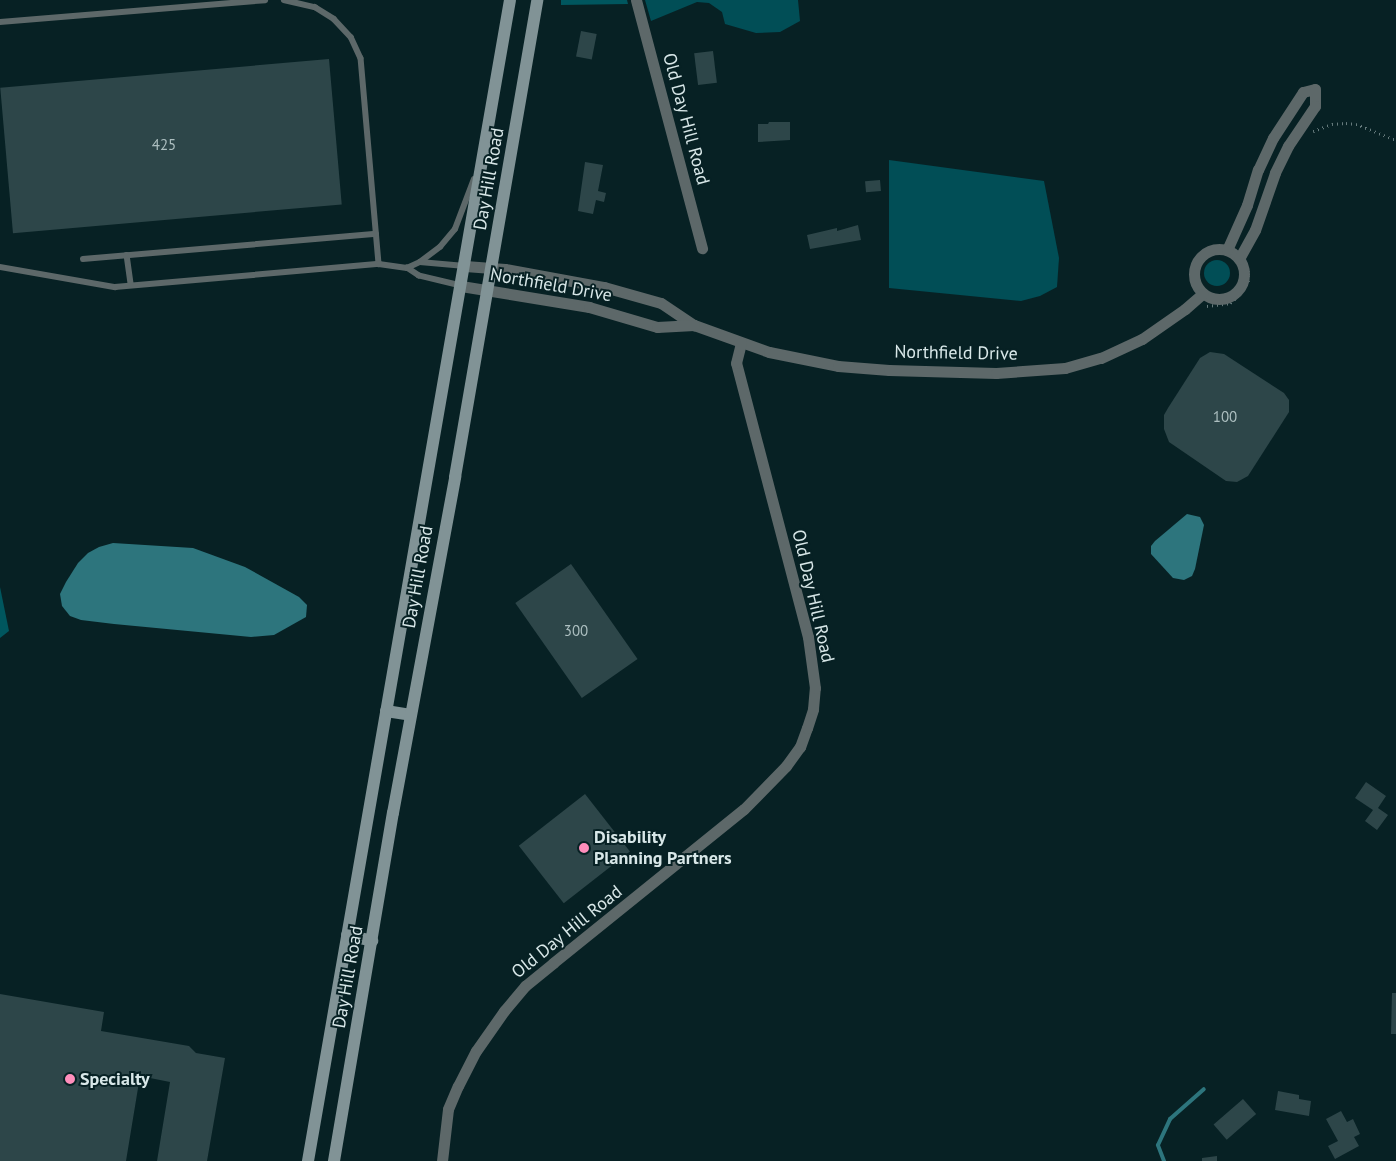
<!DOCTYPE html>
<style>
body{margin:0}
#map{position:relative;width:1396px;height:1161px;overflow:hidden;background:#072124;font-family:"PT Sans",sans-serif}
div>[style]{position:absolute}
.green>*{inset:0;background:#014e56}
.round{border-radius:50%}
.forest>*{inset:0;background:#00565e}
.water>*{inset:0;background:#2d757d}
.stream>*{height:4px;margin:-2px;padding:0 2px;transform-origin:2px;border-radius:2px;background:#2d757d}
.building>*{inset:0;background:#2d4649;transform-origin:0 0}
.path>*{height:2.5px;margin-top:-1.25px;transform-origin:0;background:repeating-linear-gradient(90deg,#667b7d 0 1px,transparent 0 5px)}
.service>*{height:5.5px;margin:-2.75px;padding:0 2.75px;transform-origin:2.75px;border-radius:2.75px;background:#5d6869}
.minor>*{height:11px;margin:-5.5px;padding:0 5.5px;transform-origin:5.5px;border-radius:5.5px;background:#5d6869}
.minor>.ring{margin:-5.5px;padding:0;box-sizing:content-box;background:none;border:11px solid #5d6869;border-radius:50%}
.secondary>*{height:12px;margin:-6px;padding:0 6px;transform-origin:6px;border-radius:6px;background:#819396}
.dots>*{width:14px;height:14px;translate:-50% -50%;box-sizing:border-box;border:2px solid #072124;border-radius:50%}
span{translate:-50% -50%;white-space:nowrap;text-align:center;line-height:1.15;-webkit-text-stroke:4px #072124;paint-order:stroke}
.number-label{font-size:15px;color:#adbfc0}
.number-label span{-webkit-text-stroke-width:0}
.street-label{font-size:18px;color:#d8e7e8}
.poi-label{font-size:18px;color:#d8e7e8;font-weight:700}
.left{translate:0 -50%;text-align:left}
</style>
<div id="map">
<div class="green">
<i style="clip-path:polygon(645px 0,798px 0,800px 21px,780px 32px,756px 33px,725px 24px,722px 12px,709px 3px,697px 2px,651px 21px)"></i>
<i style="clip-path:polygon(889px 160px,1044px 181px,1059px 258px,1057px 287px,1040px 296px,1021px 301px,889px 288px)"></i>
<i class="round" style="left:1204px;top:260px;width:26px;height:26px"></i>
</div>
<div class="forest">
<i style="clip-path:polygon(561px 0,627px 0,628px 4px,561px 5px)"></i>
<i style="clip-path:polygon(0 587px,9px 631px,0 638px)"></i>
</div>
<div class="water">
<i style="clip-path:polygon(1187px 514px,1200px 517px,1204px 525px,1195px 569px,1192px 576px,1184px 580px,1173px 578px,1151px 554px,1151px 546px,1155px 541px)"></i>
<i style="clip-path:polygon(113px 543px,193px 548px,245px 567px,299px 597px,307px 605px,306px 617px,274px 635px,251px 637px,114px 624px,81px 620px,70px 616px,62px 606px,60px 594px,66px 582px,78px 563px,88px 553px,99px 547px)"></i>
</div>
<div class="stream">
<i style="left:1164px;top:1161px;width:17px;rotate:-111deg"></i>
<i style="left:1158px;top:1145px;width:29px;rotate:-65deg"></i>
<i style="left:1170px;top:1119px;width:45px;rotate:-41.4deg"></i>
</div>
<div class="building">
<i style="left:581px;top:31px;width:16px;height:26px;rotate:11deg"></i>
<i style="left:713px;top:51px;width:32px;height:19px;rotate:83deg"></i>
<i style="left:329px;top:59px;width:146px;height:330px;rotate:85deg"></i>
<i style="clip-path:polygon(769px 122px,790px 122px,790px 140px,758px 142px,758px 124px,768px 124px)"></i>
<i style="clip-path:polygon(585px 162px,603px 165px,598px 191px,606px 193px,604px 202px,596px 200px,593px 214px,578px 211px)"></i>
<i style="left:880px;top:180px;width:11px;height:15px;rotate:85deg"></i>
<i style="clip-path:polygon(858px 225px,861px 240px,810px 249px,807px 235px,837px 228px,837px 231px)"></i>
<i style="clip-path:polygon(1210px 352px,1224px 354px,1284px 393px,1289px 400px,1289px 412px,1248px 476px,1237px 482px,1226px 481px,1169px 442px,1164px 429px,1164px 415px,1168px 408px,1200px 358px)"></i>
<i style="left:571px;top:564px;width:116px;height:68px;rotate:55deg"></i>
<i style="clip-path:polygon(1366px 782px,1386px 796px,1378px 808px,1388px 815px,1377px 830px,1365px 821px,1373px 810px,1355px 798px)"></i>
<i style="left:585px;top:794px;width:73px;height:84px;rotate:52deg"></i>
<i style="clip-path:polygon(1392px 993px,1396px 993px,1396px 1034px,1391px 1034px)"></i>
<i style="clip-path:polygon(0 994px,104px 1012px,101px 1031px,189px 1046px,196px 1053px,225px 1058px,207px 1161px,157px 1161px,170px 1082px,140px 1076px,126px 1161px,0 1161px)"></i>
<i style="clip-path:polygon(1278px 1091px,1299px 1095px,1299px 1099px,1311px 1101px,1309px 1116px,1275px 1110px)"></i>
<i style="left:1243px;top:1099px;width:20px;height:39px;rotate:49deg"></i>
<i style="clip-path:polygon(1341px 1111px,1347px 1122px,1353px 1119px,1360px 1134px,1354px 1137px,1359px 1146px,1335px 1159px,1328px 1146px,1338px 1141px,1326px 1119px)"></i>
<i style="clip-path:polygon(1217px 1156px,1217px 1161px,1202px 1161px,1202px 1158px)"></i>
</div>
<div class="path">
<i style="left:1313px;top:131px;width:20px;rotate:-20deg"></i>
<i style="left:1332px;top:124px;width:14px;rotate:-4deg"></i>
<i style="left:1346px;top:123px;width:10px;rotate:6deg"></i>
<i style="left:1356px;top:124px;width:43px;rotate:21.8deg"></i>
<i style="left:1207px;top:306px;width:23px;rotate:-7deg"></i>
<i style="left:1230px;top:303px;width:9px;rotate:-41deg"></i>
<i style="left:1237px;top:297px;width:19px;rotate:-54deg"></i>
<i style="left:1248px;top:282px;width:15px;rotate:-90deg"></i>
</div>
<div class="service">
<i style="left:284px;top:0;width:32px;rotate:13deg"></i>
<i style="left:315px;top:7px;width:22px;rotate:32deg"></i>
<i style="left:334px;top:19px;width:25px;rotate:47deg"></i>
<i style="left:351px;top:37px;width:23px;rotate:65deg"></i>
<i style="left:361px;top:58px;width:207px;rotate:85deg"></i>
<i style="left:0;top:22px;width:266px;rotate:-4.7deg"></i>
<i style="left:127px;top:255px;width:30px;rotate:82deg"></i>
<i style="left:83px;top:259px;width:294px;rotate:-4.9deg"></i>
<i style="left:420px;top:262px;width:25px;rotate:-37deg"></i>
<i style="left:440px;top:247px;width:23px;rotate:-50deg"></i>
<i style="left:455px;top:229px;width:53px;rotate:-69.2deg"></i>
<i style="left:0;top:267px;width:117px;rotate:9.9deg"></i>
<i style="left:115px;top:287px;width:265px;rotate:-5deg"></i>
<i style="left:379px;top:264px;width:28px;rotate:8deg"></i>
<i style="left:461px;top:286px;width:43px;rotate:-166.6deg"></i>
<i style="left:419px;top:276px;width:14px;rotate:-146deg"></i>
<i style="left:407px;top:268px;width:14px;rotate:-25deg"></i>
<i style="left:420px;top:262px;width:45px;rotate:5.1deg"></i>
</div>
<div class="minor">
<i style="left:636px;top:0;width:257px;rotate:75.1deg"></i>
<i class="ring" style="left:1194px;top:249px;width:39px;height:39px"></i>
<i style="left:1227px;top:250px;width:49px;rotate:-66deg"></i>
<i style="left:1247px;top:205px;width:37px;rotate:-73deg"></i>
<i style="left:1258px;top:170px;width:35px;rotate:-65deg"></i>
<i style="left:1273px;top:138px;width:55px;rotate:-56.9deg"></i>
<i style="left:1303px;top:92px;width:12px;rotate:-14deg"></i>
<i style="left:1315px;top:89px;width:17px;rotate:90deg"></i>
<i style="left:1315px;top:106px;width:48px;rotate:124deg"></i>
<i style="left:1288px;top:146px;width:30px;rotate:116deg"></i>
<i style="left:1275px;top:173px;width:60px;rotate:109.3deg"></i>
<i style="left:1255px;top:230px;width:33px;rotate:119deg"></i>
<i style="left:465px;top:266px;width:40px;rotate:4.3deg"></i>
<i style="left:505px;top:269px;width:101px;rotate:10.3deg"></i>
<i style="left:604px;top:287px;width:59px;rotate:15.7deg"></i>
<i style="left:661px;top:303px;width:40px;rotate:34deg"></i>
<i style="left:694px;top:325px;width:80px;rotate:19.8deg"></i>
<i style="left:769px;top:352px;width:70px;rotate:11.5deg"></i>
<i style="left:838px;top:366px;width:51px;rotate:4.5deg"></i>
<i style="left:889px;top:370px;width:107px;rotate:1.6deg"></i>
<i style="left:996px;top:373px;width:69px;rotate:-4.1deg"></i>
<i style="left:1065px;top:368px;width:37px;rotate:-16deg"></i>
<i style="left:1101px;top:358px;width:45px;rotate:-24.9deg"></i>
<i style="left:1142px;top:339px;width:52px;rotate:-34.9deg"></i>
<i style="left:1185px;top:309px;width:23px;rotate:-41deg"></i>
<i style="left:461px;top:286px;width:130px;rotate:9.3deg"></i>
<i style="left:589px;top:307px;width:71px;rotate:16.4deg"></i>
<i style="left:657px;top:327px;width:37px;rotate:-3deg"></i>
<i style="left:442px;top:1161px;width:52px;rotate:-83.4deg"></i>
<i style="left:448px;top:1109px;width:25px;rotate:-67deg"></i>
<i style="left:458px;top:1086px;width:39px;rotate:-63deg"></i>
<i style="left:476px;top:1051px;width:49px;rotate:-55deg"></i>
<i style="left:504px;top:1011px;width:33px;rotate:-50deg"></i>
<i style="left:525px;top:986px;width:36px;rotate:-39deg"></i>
<i style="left:553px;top:963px;width:245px;rotate:-38.9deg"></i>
<i style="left:744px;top:809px;width:60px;rotate:-45.7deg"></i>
<i style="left:786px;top:766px;width:24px;rotate:-54deg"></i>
<i style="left:800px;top:747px;width:20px;rotate:-70deg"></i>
<i style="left:807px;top:728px;width:20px;rotate:-72deg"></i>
<i style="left:813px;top:709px;width:21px;rotate:-85deg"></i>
<i style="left:815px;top:688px;width:51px;rotate:-97.8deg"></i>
<i style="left:808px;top:637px;width:283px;rotate:-104.7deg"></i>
<i style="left:736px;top:363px;width:21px;rotate:-76deg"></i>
</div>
<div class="secondary">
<i style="left:386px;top:711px;width:25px;rotate:9deg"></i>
<i style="left:347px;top:935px;width:26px;rotate:13deg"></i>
<i style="left:308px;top:1161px;width:1178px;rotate:-80.13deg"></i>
<i style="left:334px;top:1161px;width:353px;rotate:-80.4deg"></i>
<i style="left:393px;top:813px;width:342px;rotate:-79.5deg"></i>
<i style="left:455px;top:477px;width:484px;rotate:-80.2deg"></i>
</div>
<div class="dots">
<i style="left:584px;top:848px;background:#fe8ebb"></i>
<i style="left:70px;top:1079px;background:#fe8ebb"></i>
</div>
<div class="number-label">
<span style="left:164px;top:145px">425</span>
<span style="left:1225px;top:417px">100</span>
<span style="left:576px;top:631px">300</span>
</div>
<div class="street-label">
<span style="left:686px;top:119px;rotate:75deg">Old Day Hill Road</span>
<span style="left:489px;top:179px;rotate:-80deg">Day Hill Road</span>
<span style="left:551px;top:285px;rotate:10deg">Northfield Drive</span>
<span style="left:956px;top:353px;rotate:1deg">Northfield Drive</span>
<span style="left:418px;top:577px;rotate:-80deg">Day Hill Road</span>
<span style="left:813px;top:596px;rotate:77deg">Old Day Hill Road</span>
<span style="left:567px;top:932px;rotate:-39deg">Old Day Hill Road</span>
<span style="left:348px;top:977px;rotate:-80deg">Day Hill Road</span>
</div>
<div class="poi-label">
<span class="left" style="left:594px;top:848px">Disability<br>Planning Partners</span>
<span class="left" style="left:80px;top:1079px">Specialty</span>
</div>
</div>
